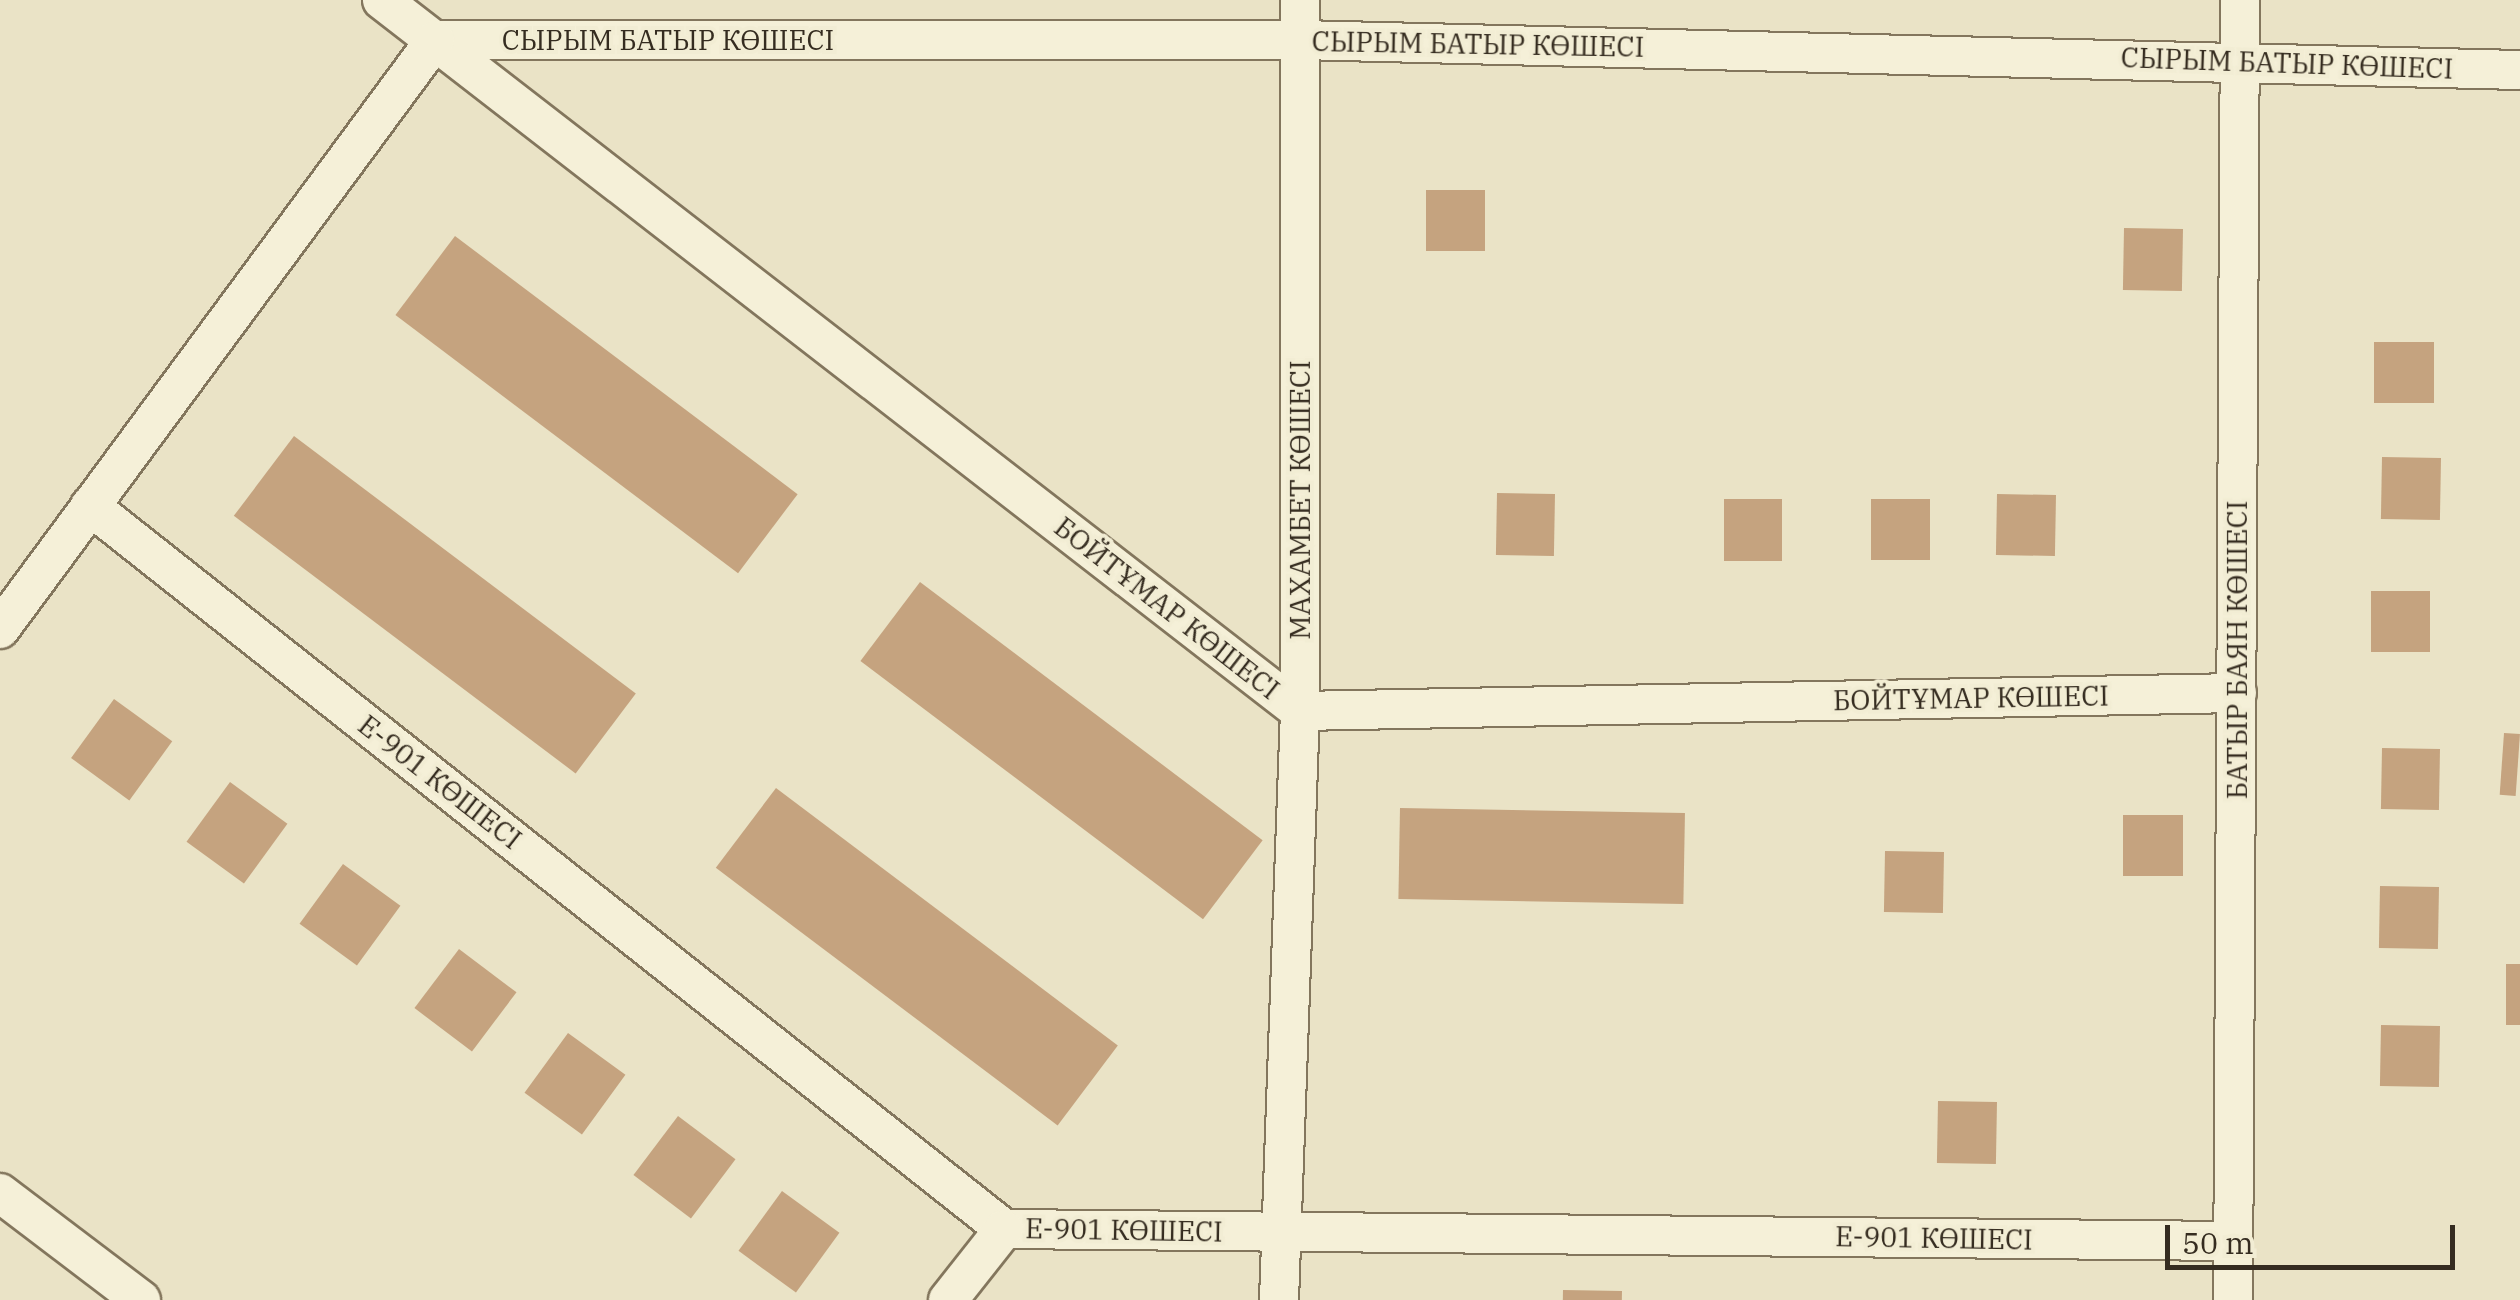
<!DOCTYPE html>
<meta charset="utf-8">
<style>
body{margin:0}
#map{position:relative;width:2520px;height:1300px;overflow:hidden;background:#eae3c6;font-family:"IBM Plex Serif",serif}
div>[style]{position:absolute}
.building>*{inset:0;background:#c5a37f;transform-origin:0 0}
.roads{filter:drop-shadow(2px 0 #83765d) drop-shadow(-2px 0 #83765d) drop-shadow(0 2px #83765d) drop-shadow(0 -2px #83765d)}
.minor>*{height:38px;margin:-19px;padding:0 19px;transform-origin:19px;border-radius:19px;background:#f5f0d8}
span{translate:-50% -50%;white-space:nowrap;text-align:center;line-height:1.15;-webkit-text-stroke:8px #f2edd4;paint-order:stroke}
.street-label{font-size:28px;color:#352c20}
.scale{position:absolute;left:2165px;top:1225px;width:290px;height:45px;box-sizing:border-box;border:5px solid #352c20;border-top:0;padding-left:12px;font-size:30px;line-height:35px;white-space:nowrap;color:#352c20;-webkit-text-stroke:8px #f2edd4;paint-order:stroke}
</style>
<div id="map">
<div class="building">
<i style="left:1426px;top:190px;width:59px;height:61px"></i>
<i style="left:2124px;top:228px;width:59px;height:62px;rotate:1deg"></i>
<i style="left:455px;top:236px;width:429px;height:99px;rotate:37deg"></i>
<i style="left:2374px;top:342px;width:60px;height:61px"></i>
<i style="left:294px;top:436px;width:428px;height:100px;rotate:37deg"></i>
<i style="left:2382px;top:457px;width:59px;height:62px;rotate:1deg"></i>
<i style="left:1497px;top:493px;width:58px;height:62px;rotate:1deg"></i>
<i style="left:1997px;top:494px;width:59px;height:61px;rotate:1deg"></i>
<i style="left:1724px;top:499px;width:58px;height:62px"></i>
<i style="left:1871px;top:499px;width:59px;height:61px"></i>
<i style="left:920px;top:582px;width:429px;height:99px;rotate:37deg"></i>
<i style="left:2371px;top:591px;width:59px;height:61px"></i>
<i style="left:114px;top:699px;width:72px;height:73px;rotate:36deg"></i>
<i style="left:2504px;top:733px;width:16px;height:62px;rotate:4deg"></i>
<i style="left:2382px;top:748px;width:58px;height:61px;rotate:1deg"></i>
<i style="left:230px;top:782px;width:71px;height:74px;rotate:36deg"></i>
<i style="left:776px;top:788px;width:428px;height:100px;rotate:37deg"></i>
<i style="left:1400px;top:808px;width:285px;height:91px;rotate:1deg"></i>
<i style="left:2123px;top:815px;width:60px;height:61px"></i>
<i style="left:1885px;top:851px;width:59px;height:61px;rotate:1deg"></i>
<i style="left:343px;top:864px;width:71px;height:74px;rotate:36deg"></i>
<i style="left:2380px;top:886px;width:59px;height:62px;rotate:1deg"></i>
<i style="left:459px;top:949px;width:72px;height:74px;rotate:37deg"></i>
<i style="left:2506px;top:964px;width:14px;height:61px"></i>
<i style="left:2381px;top:1025px;width:59px;height:61px;rotate:1deg"></i>
<i style="left:568px;top:1033px;width:71px;height:74px;rotate:36deg"></i>
<i style="left:1938px;top:1101px;width:59px;height:62px;rotate:1deg"></i>
<i style="left:678px;top:1116px;width:72px;height:74px;rotate:37deg"></i>
<i style="left:782px;top:1191px;width:71px;height:74px;rotate:36deg"></i>
<i style="left:1563px;top:1290px;width:59px;height:10px;rotate:1deg"></i>
</div>
<div class="roads">
<div class="minor">
<i style="left:382px;top:0;width:1161px;rotate:37.76deg"></i>
<i style="left:1300px;top:711px;width:937px;rotate:-1.1deg"></i>
<i style="left:435px;top:40px;width:865px"></i>
<i style="left:1300px;top:40px;width:1220px;rotate:1.41deg"></i>
<i style="left:90px;top:506px;width:1165px;rotate:38.34deg"></i>
<i style="left:1004px;top:1229px;width:1225px;rotate:0.56deg"></i>
<i style="left:0;top:629px;width:732px;rotate:-53.55deg"></i>
<i style="left:0;top:1193px;width:177px;rotate:37.2deg"></i>
<i style="left:948px;top:1300px;width:90px;rotate:-51.7deg"></i>
<i style="left:1279px;top:1300px;width:589px;rotate:-87.96deg"></i>
<i style="left:1300px;top:711px;width:711px;rotate:-90deg"></i>
<i style="left:2233px;top:1300px;width:1300px;rotate:-89.69deg"></i>
</div>
</div>
<div class="street-label">
<span style="left:668px;top:40px">СЫРЫМ БАТЫР КӨШЕСІ</span>
<span style="left:1478px;top:44px;rotate:1deg">СЫРЫМ БАТЫР КӨШЕСІ</span>
<span style="left:2287px;top:63px;rotate:2deg">СЫРЫМ БАТЫР КӨШЕСІ</span>
<span style="left:1300px;top:500px;rotate:-90deg">МАХАМБЕТ КӨШЕСІ</span>
<span style="left:1167px;top:608px;rotate:38deg">БОЙТҰМАР КӨШЕСІ</span>
<span style="left:2237px;top:650px;rotate:-90deg">БАТЫР БАЯН КӨШЕСІ</span>
<span style="left:1971px;top:698px;rotate:-1deg">БОЙТҰМАР КӨШЕСІ</span>
<span style="left:440px;top:782px;rotate:38deg">Е-901 КӨШЕСІ</span>
<span style="left:1124px;top:1230px;rotate:1deg">Е-901 КӨШЕСІ</span>
<span style="left:1934px;top:1238px;rotate:1deg">Е-901 КӨШЕСІ</span>
</div>
<div class="scale">50 m</div>
</div>
